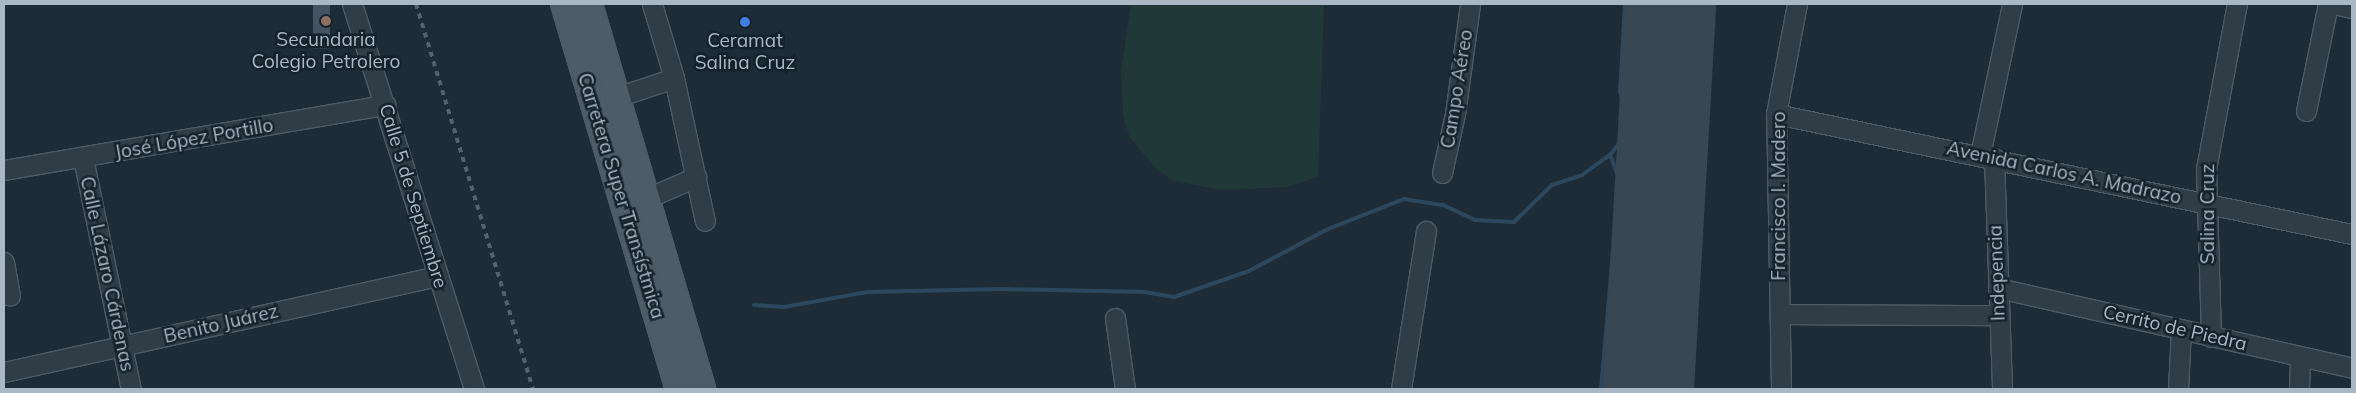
<!DOCTYPE html>
<meta charset="utf-8">
<style>
body{margin:0}
#map{position:relative;width:2356px;height:393px;overflow:hidden;background:#1d2c36;font-family:Mulish,sans-serif}
div>[style]{position:absolute}
.green>*{inset:0;background:#203938}
.stream>*{height:4px;margin:-2px;padding:0 2px;transform-origin:2px;border-radius:2px;background:#2d485d}
.runway>*{height:91px;margin:-45.5px;padding:0 45.5px;transform-origin:45.5px;border-radius:45.5px;background:#384752}
.building>*{inset:0;background:#435361;transform-origin:0 0}
.roads{filter:drop-shadow(1px 0 #4e5b65) drop-shadow(-1px 0 #4e5b65) drop-shadow(0 1px #4e5b65) drop-shadow(0 -1px #4e5b65)}
.minor>*{height:19px;margin:-9.5px;padding:0 9.5px;transform-origin:9.5px;border-radius:9.5px;background:#303d47}
.major>*{height:24px;margin:-12px;padding:0 12px;transform-origin:12px;border-radius:12px;background:#4e5c67}
.rail>*{height:4px;margin-top:-2px;transform-origin:0;background:repeating-linear-gradient(90deg,#52626f 0 5px,transparent 0 10px)}
.dots>*{width:14px;height:14px;translate:-50% -50%;box-sizing:border-box;border:2px solid #16222b;border-radius:50%}
span{translate:-50% -50%;white-space:nowrap;text-align:center;line-height:1.15;-webkit-text-stroke:5px #16222b;paint-order:stroke}
.poi-label{font-size:19px;color:#aab8c5}
.street-label{font-size:19px;color:#aab8c5}
.frame{position:absolute;inset:0;border:5px solid #aab8c5;pointer-events:none}
</style>
<div id="map">
<div class="green">
<i style="clip-path:polygon(1131px 4px,1324px 4px,1318px 177px,1286px 187px,1221px 190px,1173px 181px,1155px 168px,1129px 136px,1123px 116px,1121px 70px)"></i>
</div>
<div class="stream">
<i style="left:754px;top:305px;width:30px;rotate:4deg"></i>
<i style="left:784px;top:307px;width:84px;rotate:-10.2deg"></i>
<i style="left:867px;top:292px;width:133px;rotate:-1.3deg"></i>
<i style="left:1000px;top:289px;width:145px;rotate:1.2deg"></i>
<i style="left:1145px;top:292px;width:29px;rotate:10deg"></i>
<i style="left:1174px;top:297px;width:79px;rotate:-19.1deg"></i>
<i style="left:1249px;top:271px;width:89px;rotate:-28deg"></i>
<i style="left:1328px;top:229px;width:82px;rotate:-21.5deg"></i>
<i style="left:1404px;top:199px;width:39px;rotate:9deg"></i>
<i style="left:1443px;top:205px;width:35px;rotate:25deg"></i>
<i style="left:1475px;top:220px;width:39px;rotate:3deg"></i>
<i style="left:1514px;top:222px;width:53px;rotate:-44.2deg"></i>
<i style="left:1552px;top:185px;width:32px;rotate:-18deg"></i>
<i style="left:1582px;top:175px;width:34px;rotate:-36deg"></i>
<i style="left:1601px;top:389px;width:139px;rotate:-85deg"></i>
<i style="left:1613px;top:251px;width:28px;rotate:-77deg"></i>
<i style="left:1619px;top:224px;width:21px;rotate:-59deg"></i>
<i style="left:1630px;top:206px;width:55px;rotate:-111.4deg"></i>
<i style="left:1610px;top:155px;width:33px;rotate:-52deg"></i>
<i style="left:1630px;top:129px;width:38px;rotate:-105deg"></i>
<i style="left:1620px;top:92px;width:88px;rotate:-86.7deg"></i>
</div>
<div class="runway">
<i style="left:1648px;top:389px;width:386px;rotate:-86.7deg"></i>
</div>
<div class="building">
<i style="left:313px;top:4px;width:17px;height:45px"></i>
</div>
<div class="roads">
<div class="minor">
<i style="left:352px;top:4px;width:404px;rotate:72.4deg"></i>
<i style="left:652px;top:4px;width:77px;rotate:73.4deg"></i>
<i style="left:674px;top:78px;width:146px;rotate:77.8deg"></i>
<i style="left:2334px;top:4px;width:18px;rotate:13deg"></i>
<i style="left:617px;top:97px;width:60px;rotate:-18.4deg"></i>
<i style="left:2306px;top:111px;width:109px;rotate:-78.4deg"></i>
<i style="left:1776px;top:114px;width:588px;rotate:11.77deg"></i>
<i style="left:1980px;top:155px;width:154px;rotate:-78deg"></i>
<i style="left:83px;top:158px;width:236px;rotate:78.3deg"></i>
<i style="left:1994px;top:158px;width:231px;rotate:88deg"></i>
<i style="left:4px;top:170px;width:387px;rotate:-9.7deg"></i>
<i style="left:1442px;top:173px;width:60px;rotate:-77.6deg"></i>
<i style="left:1455px;top:114px;width:111px;rotate:-82.2deg"></i>
<i style="left:645px;top:199px;width:56px;rotate:-23.3deg"></i>
<i style="left:4px;top:262px;width:34px;rotate:80deg"></i>
<i style="left:10px;top:295px;width:6px;rotate:-171deg"></i>
<i style="left:1998px;top:288px;width:363px;rotate:12.7deg"></i>
<i style="left:1780px;top:314px;width:219px;rotate:0.3deg"></i>
<i style="left:1115px;top:318px;width:72px;rotate:82deg"></i>
<i style="left:2211px;top:337px;width:168px;rotate:-91.7deg"></i>
<i style="left:2206px;top:169px;width:168px;rotate:-79.4deg"></i>
<i style="left:4px;top:372px;width:444px;rotate:-12.5deg"></i>
<i style="left:1401px;top:389px;width:160px;rotate:-81deg"></i>
<i style="left:1781px;top:389px;width:275px;rotate:-91deg"></i>
<i style="left:1776px;top:114px;width:112px;rotate:-79.2deg"></i>
<i style="left:2178px;top:389px;width:60px;rotate:-87.1deg"></i>
<i style="left:2299px;top:389px;width:32px;rotate:-88deg"></i>
</div>
<div class="major">
<i style="left:563px;top:4px;width:402px;rotate:73.4deg"></i>
<i style="left:590px;top:4px;width:401px;rotate:73.6deg"></i>
</div>
</div>
<div class="rail">
<i style="left:416px;top:4px;width:402px;rotate:73.1deg"></i>
</div>
<div class="dots">
<i style="left:326px;top:21px;background:#8d6e63"></i>
<i style="left:745px;top:22px;background:#3f7fe0"></i>
</div>
<div class="poi-label">
<span style="left:326px;top:51px">Secundaria<br>Colegio Petrolero</span>
<span style="left:745px;top:52px">Ceramat<br>Salina Cruz</span>
</div>
<div class="street-label">
<span style="left:1457px;top:89px;rotate:-81deg">Campo Aéreo</span>
<span style="left:194px;top:139px;rotate:-10deg">José López Portillo</span>
<span style="left:2064px;top:173px;rotate:12deg">Avenida Carlos A. Madrazo</span>
<span style="left:413px;top:196px;rotate:73deg">Calle 5 de Septiembre</span>
<span style="left:621px;top:196px;rotate:73deg">Carretera Super Transístmica</span>
<span style="left:1779px;top:196px;rotate:-90deg">Francisco I. Madero</span>
<span style="left:2208px;top:214px;rotate:-90deg">Salina Cruz</span>
<span style="left:1997px;top:273px;rotate:-92deg">Indepencia</span>
<span style="left:107px;top:274px;rotate:78deg">Calle Lázaro Cárdenas</span>
<span style="left:221px;top:324px;rotate:-13deg">Benito Juárez</span>
<span style="left:2175px;top:328px;rotate:13deg">Cerrito de Piedra</span>
</div>
<div class="frame"></div>
</div>
